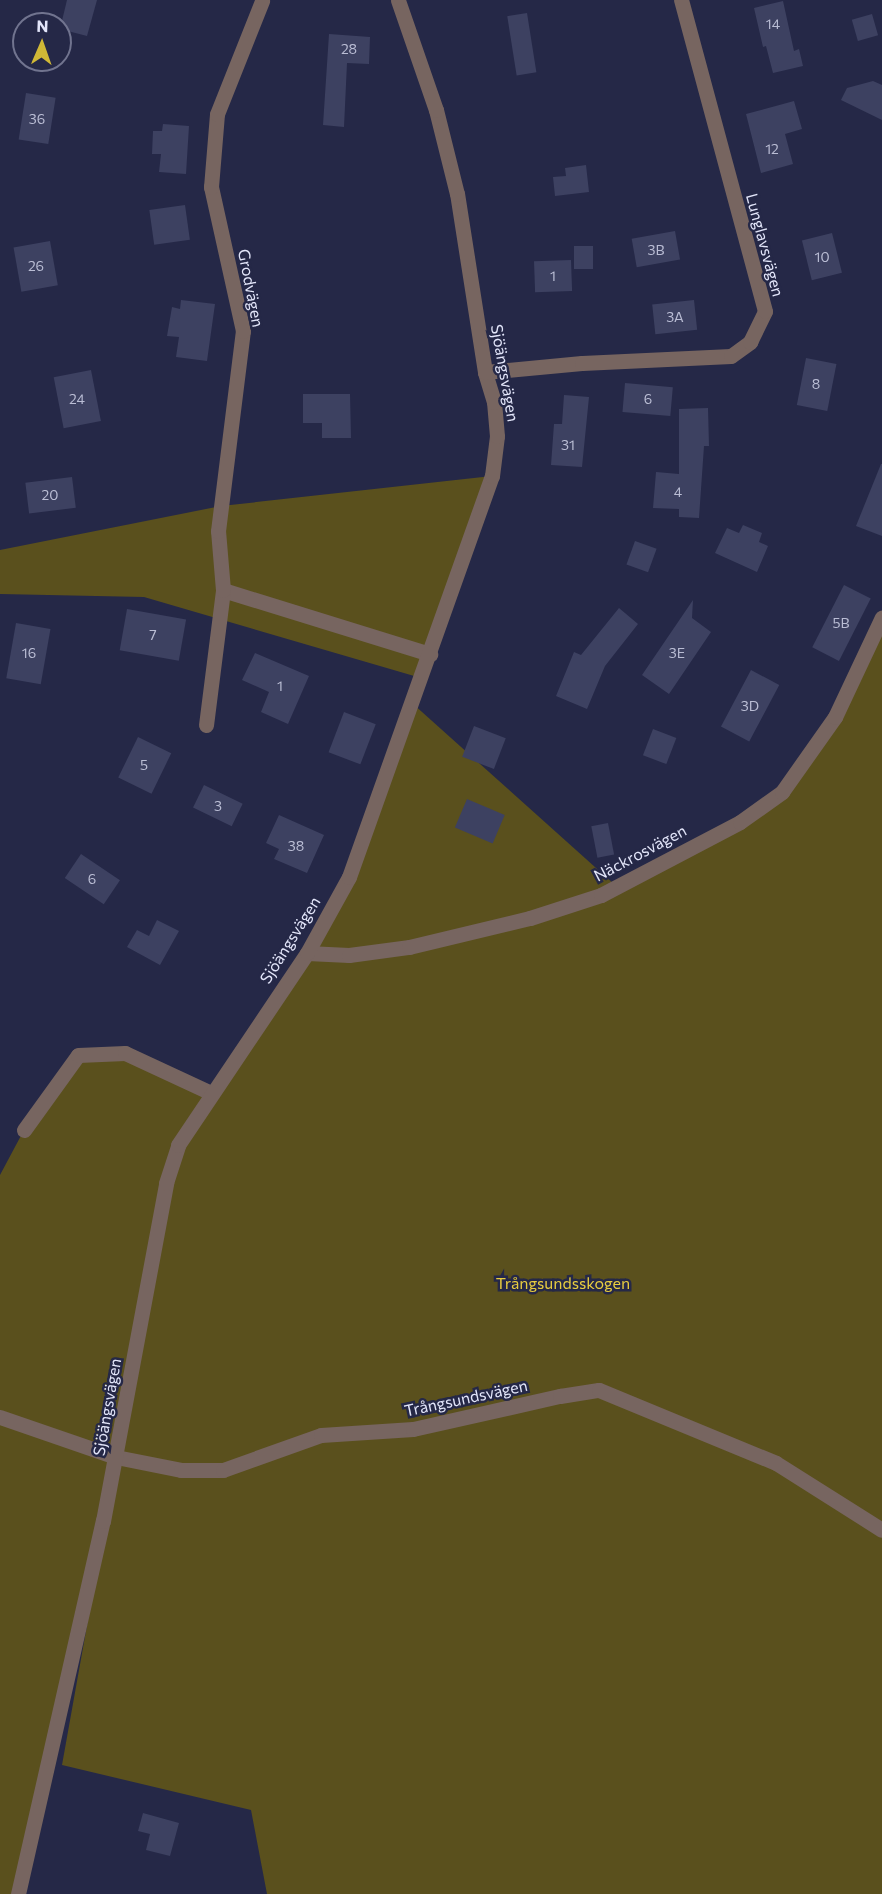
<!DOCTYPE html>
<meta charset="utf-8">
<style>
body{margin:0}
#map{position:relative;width:882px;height:1894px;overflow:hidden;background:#252847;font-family:Commissioner,sans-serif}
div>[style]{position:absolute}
.green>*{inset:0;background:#5a501d}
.building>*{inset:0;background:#3d4161;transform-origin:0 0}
.minor>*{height:15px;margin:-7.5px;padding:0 7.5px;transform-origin:7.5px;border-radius:7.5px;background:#776560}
span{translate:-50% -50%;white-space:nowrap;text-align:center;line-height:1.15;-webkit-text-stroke:5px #252847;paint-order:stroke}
.number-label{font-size:14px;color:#babdd4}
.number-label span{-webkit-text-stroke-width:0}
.street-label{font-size:16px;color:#e3e6fa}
.park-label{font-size:16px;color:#e8cd3f}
.north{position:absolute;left:12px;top:12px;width:60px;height:60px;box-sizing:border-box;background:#252847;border:2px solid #71748f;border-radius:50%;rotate:2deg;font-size:16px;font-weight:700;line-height:24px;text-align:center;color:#e3e6fa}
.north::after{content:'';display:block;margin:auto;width:21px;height:27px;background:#d0b836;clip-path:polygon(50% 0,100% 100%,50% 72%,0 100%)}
</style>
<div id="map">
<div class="green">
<i style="clip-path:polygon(492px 476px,421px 678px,144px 597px,0 594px,0 550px,221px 506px)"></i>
<i style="clip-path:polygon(882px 617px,882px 1894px,267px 1894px,251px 1810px,62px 1765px,122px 1430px,18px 1894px,0 1894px,0 1175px,24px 1130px,78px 1055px,125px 1053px,210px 1093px,349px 877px,412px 703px,615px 885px,782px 792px,835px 717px)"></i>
</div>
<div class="building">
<i style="clip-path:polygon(67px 0,97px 0,87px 36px,60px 29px)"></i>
<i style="clip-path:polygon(783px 1px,794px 51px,799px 49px,803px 66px,773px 73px,766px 46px,763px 47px,754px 8px)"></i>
<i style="left:527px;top:13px;width:60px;height:20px;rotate:81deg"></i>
<i style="left:872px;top:14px;width:22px;height:21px;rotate:74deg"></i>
<i style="clip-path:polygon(329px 34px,370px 37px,369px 64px,347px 63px,344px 127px,323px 125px)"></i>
<i style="clip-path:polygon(873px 81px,882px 85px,882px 120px,841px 100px,847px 88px)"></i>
<i style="left:26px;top:93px;width:30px;height:47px;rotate:9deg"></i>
<i style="clip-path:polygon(794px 101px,802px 129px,785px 134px,793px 164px,761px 173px,746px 114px)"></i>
<i style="clip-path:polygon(163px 124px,189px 126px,186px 174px,159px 172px,161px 154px,152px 154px,153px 131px,162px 131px)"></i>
<i style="clip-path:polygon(586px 165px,589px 192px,555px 196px,553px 177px,566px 176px,565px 168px)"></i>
<i style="left:185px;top:205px;width:35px;height:36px;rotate:82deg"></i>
<i style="left:675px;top:231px;width:29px;height:44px;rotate:80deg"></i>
<i style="left:832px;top:233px;width:41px;height:31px;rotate:76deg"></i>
<i style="left:50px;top:241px;width:45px;height:37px;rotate:80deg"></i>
<i style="left:574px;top:246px;width:19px;height:23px"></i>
<i style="left:571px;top:260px;width:31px;height:37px;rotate:88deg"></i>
<i style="clip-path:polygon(181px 300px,215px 304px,207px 361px,176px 357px,179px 337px,167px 336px,172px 307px,180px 309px)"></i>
<i style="left:694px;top:300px;width:30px;height:42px;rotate:84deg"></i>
<i style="left:806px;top:358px;width:31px;height:48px;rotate:11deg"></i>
<i style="left:91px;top:370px;width:52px;height:38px;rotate:79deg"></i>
<i style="left:625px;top:383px;width:48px;height:29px;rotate:5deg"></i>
<i style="clip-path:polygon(303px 394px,350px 394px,351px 438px,322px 438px,322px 423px,303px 423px)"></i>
<i style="clip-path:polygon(564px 395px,589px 397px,582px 467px,551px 465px,554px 424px,562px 424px)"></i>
<i style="clip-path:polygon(708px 408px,709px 446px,704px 446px,699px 518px,679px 517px,679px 509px,653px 508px,656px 472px,679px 474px,679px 409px)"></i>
<i style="clip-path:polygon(881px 464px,882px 464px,882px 536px,856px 526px)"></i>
<i style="left:72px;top:477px;width:31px;height:47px;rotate:83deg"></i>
<i style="clip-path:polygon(743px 525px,762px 533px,759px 542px,768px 546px,757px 572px,715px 553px,727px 528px,739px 533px)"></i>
<i style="left:635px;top:541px;width:23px;height:25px;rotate:20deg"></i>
<i style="left:844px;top:585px;width:30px;height:70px;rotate:27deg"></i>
<i style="clip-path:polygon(693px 600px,692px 618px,711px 632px,669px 694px,642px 675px)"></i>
<i style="clip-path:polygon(619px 608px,638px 624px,605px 666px,587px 709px,556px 696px,574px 652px,581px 655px)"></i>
<i style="left:127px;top:609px;width:60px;height:42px;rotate:10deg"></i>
<i style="left:16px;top:623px;width:35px;height:56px;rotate:10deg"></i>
<i style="clip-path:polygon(255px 653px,309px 676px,288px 724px,261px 712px,269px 692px,242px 680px)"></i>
<i style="left:751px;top:670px;width:32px;height:64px;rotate:28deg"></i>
<i style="left:344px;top:712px;width:34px;height:43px;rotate:21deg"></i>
<i style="left:474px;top:726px;width:34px;height:33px;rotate:21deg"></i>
<i style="left:653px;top:729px;width:25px;height:28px;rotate:21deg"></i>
<i style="left:138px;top:737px;width:37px;height:45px;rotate:26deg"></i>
<i style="left:204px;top:785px;width:43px;height:25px;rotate:26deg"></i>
<i style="left:467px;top:799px;width:41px;height:31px;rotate:23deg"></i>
<i style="clip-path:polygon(279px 815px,324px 835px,307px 873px,274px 859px,279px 849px,266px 843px)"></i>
<i style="left:608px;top:823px;width:32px;height:17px;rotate:79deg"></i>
<i style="left:81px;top:854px;width:47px;height:29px;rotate:34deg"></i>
<i style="clip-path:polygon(157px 920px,179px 931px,160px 965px,127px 947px,137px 930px,149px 936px)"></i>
<i style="clip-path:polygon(143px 1813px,179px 1823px,170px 1856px,146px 1850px,150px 1834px,138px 1831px)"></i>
</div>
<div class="minor">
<i style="left:485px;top:372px;width:97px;rotate:-5.3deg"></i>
<i style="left:582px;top:363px;width:149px;rotate:-2.7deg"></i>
<i style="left:731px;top:356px;width:24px;rotate:-36deg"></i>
<i style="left:750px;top:342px;width:34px;rotate:-64deg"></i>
<i style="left:765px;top:311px;width:322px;rotate:-105.1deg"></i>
<i style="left:223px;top:590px;width:217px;rotate:17.2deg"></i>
<i style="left:206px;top:725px;width:136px;rotate:-82.8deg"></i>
<i style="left:223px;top:590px;width:59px;rotate:-94.8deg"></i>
<i style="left:218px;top:531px;width:202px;rotate:-82.9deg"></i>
<i style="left:243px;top:331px;width:148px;rotate:-102.5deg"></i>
<i style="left:211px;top:187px;width:73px;rotate:-85.3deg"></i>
<i style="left:217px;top:114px;width:122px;rotate:-68.3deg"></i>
<i style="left:307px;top:953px;width:42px;rotate:2.7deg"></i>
<i style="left:349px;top:955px;width:61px;rotate:-7.6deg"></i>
<i style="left:409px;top:947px;width:124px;rotate:-13.5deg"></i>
<i style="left:530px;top:918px;width:75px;rotate:-17.9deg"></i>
<i style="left:601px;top:895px;width:157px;rotate:-27.7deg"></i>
<i style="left:740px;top:822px;width:52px;rotate:-35.5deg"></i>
<i style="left:782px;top:792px;width:92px;rotate:-54.8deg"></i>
<i style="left:835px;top:717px;width:110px;rotate:-64.8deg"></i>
<i style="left:24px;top:1130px;width:92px;rotate:-54.2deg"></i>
<i style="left:78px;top:1055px;width:47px;rotate:-2.4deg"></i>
<i style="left:125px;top:1053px;width:95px;rotate:24.9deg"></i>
<i style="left:0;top:1417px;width:123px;rotate:19deg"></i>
<i style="left:116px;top:1457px;width:66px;rotate:11.3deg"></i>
<i style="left:181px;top:1470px;width:42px"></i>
<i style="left:223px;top:1470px;width:104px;rotate:-19.7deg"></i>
<i style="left:321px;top:1435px;width:92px;rotate:-3.7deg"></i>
<i style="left:413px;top:1429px;width:151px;rotate:-12.7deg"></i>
<i style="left:560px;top:1396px;width:39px;rotate:-9deg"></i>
<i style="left:599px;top:1390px;width:191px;rotate:22.4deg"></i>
<i style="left:776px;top:1463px;width:125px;rotate:32.3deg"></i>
<i style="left:18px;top:1894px;width:383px;rotate:-77.2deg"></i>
<i style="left:103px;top:1521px;width:344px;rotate:-79.4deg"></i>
<i style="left:166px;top:1183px;width:40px;rotate:-72deg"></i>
<i style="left:178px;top:1145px;width:231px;rotate:-56.1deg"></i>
<i style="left:307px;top:953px;width:87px;rotate:-61.1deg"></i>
<i style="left:349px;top:877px;width:426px;rotate:-70.4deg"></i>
<i style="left:492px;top:476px;width:40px;rotate:-82.9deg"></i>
<i style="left:497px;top:436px;width:34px;rotate:-95deg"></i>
<i style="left:494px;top:402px;width:31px;rotate:-107deg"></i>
<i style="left:485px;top:372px;width:180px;rotate:-98.9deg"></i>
<i style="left:457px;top:194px;width:87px;rotate:-104deg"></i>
<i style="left:436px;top:110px;width:116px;rotate:-109.1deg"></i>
</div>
<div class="number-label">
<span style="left:773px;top:24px">14</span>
<span style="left:349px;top:49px">28</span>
<span style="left:37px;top:119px">36</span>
<span style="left:772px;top:149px">12</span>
<span style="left:656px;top:250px">3B</span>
<span style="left:822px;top:257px">10</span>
<span style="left:36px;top:266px">26</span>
<span style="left:553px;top:276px">1</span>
<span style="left:675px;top:317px">3A</span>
<span style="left:816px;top:384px">8</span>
<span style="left:77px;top:399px">24</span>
<span style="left:648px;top:399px">6</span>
<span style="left:568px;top:445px">31</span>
<span style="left:678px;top:492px">4</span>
<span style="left:50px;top:495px">20</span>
<span style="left:841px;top:623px">5B</span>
<span style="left:153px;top:635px">7</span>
<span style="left:29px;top:653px">16</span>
<span style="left:677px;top:653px">3E</span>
<span style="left:280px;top:686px">1</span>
<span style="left:750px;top:706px">3D</span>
<span style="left:144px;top:765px">5</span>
<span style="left:218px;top:806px">3</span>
<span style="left:296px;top:846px">38</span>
<span style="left:92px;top:879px">6</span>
</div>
<div class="street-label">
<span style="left:765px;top:245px;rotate:75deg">Lunglavsvägen</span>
<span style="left:251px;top:288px;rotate:79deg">Grodvägen</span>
<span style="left:505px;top:373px;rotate:80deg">Sjöängsvägen</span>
<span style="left:640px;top:853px;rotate:-28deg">Näckrosvägen</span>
<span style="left:290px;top:940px;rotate:-58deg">Sjöängsvägen</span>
<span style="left:466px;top:1398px;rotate:-12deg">Trångsundsvägen</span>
<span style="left:107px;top:1407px;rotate:-80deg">Sjöängsvägen</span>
</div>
<div class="park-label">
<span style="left:563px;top:1283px">Trångsundsskogen</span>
</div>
<div class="north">N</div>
</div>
